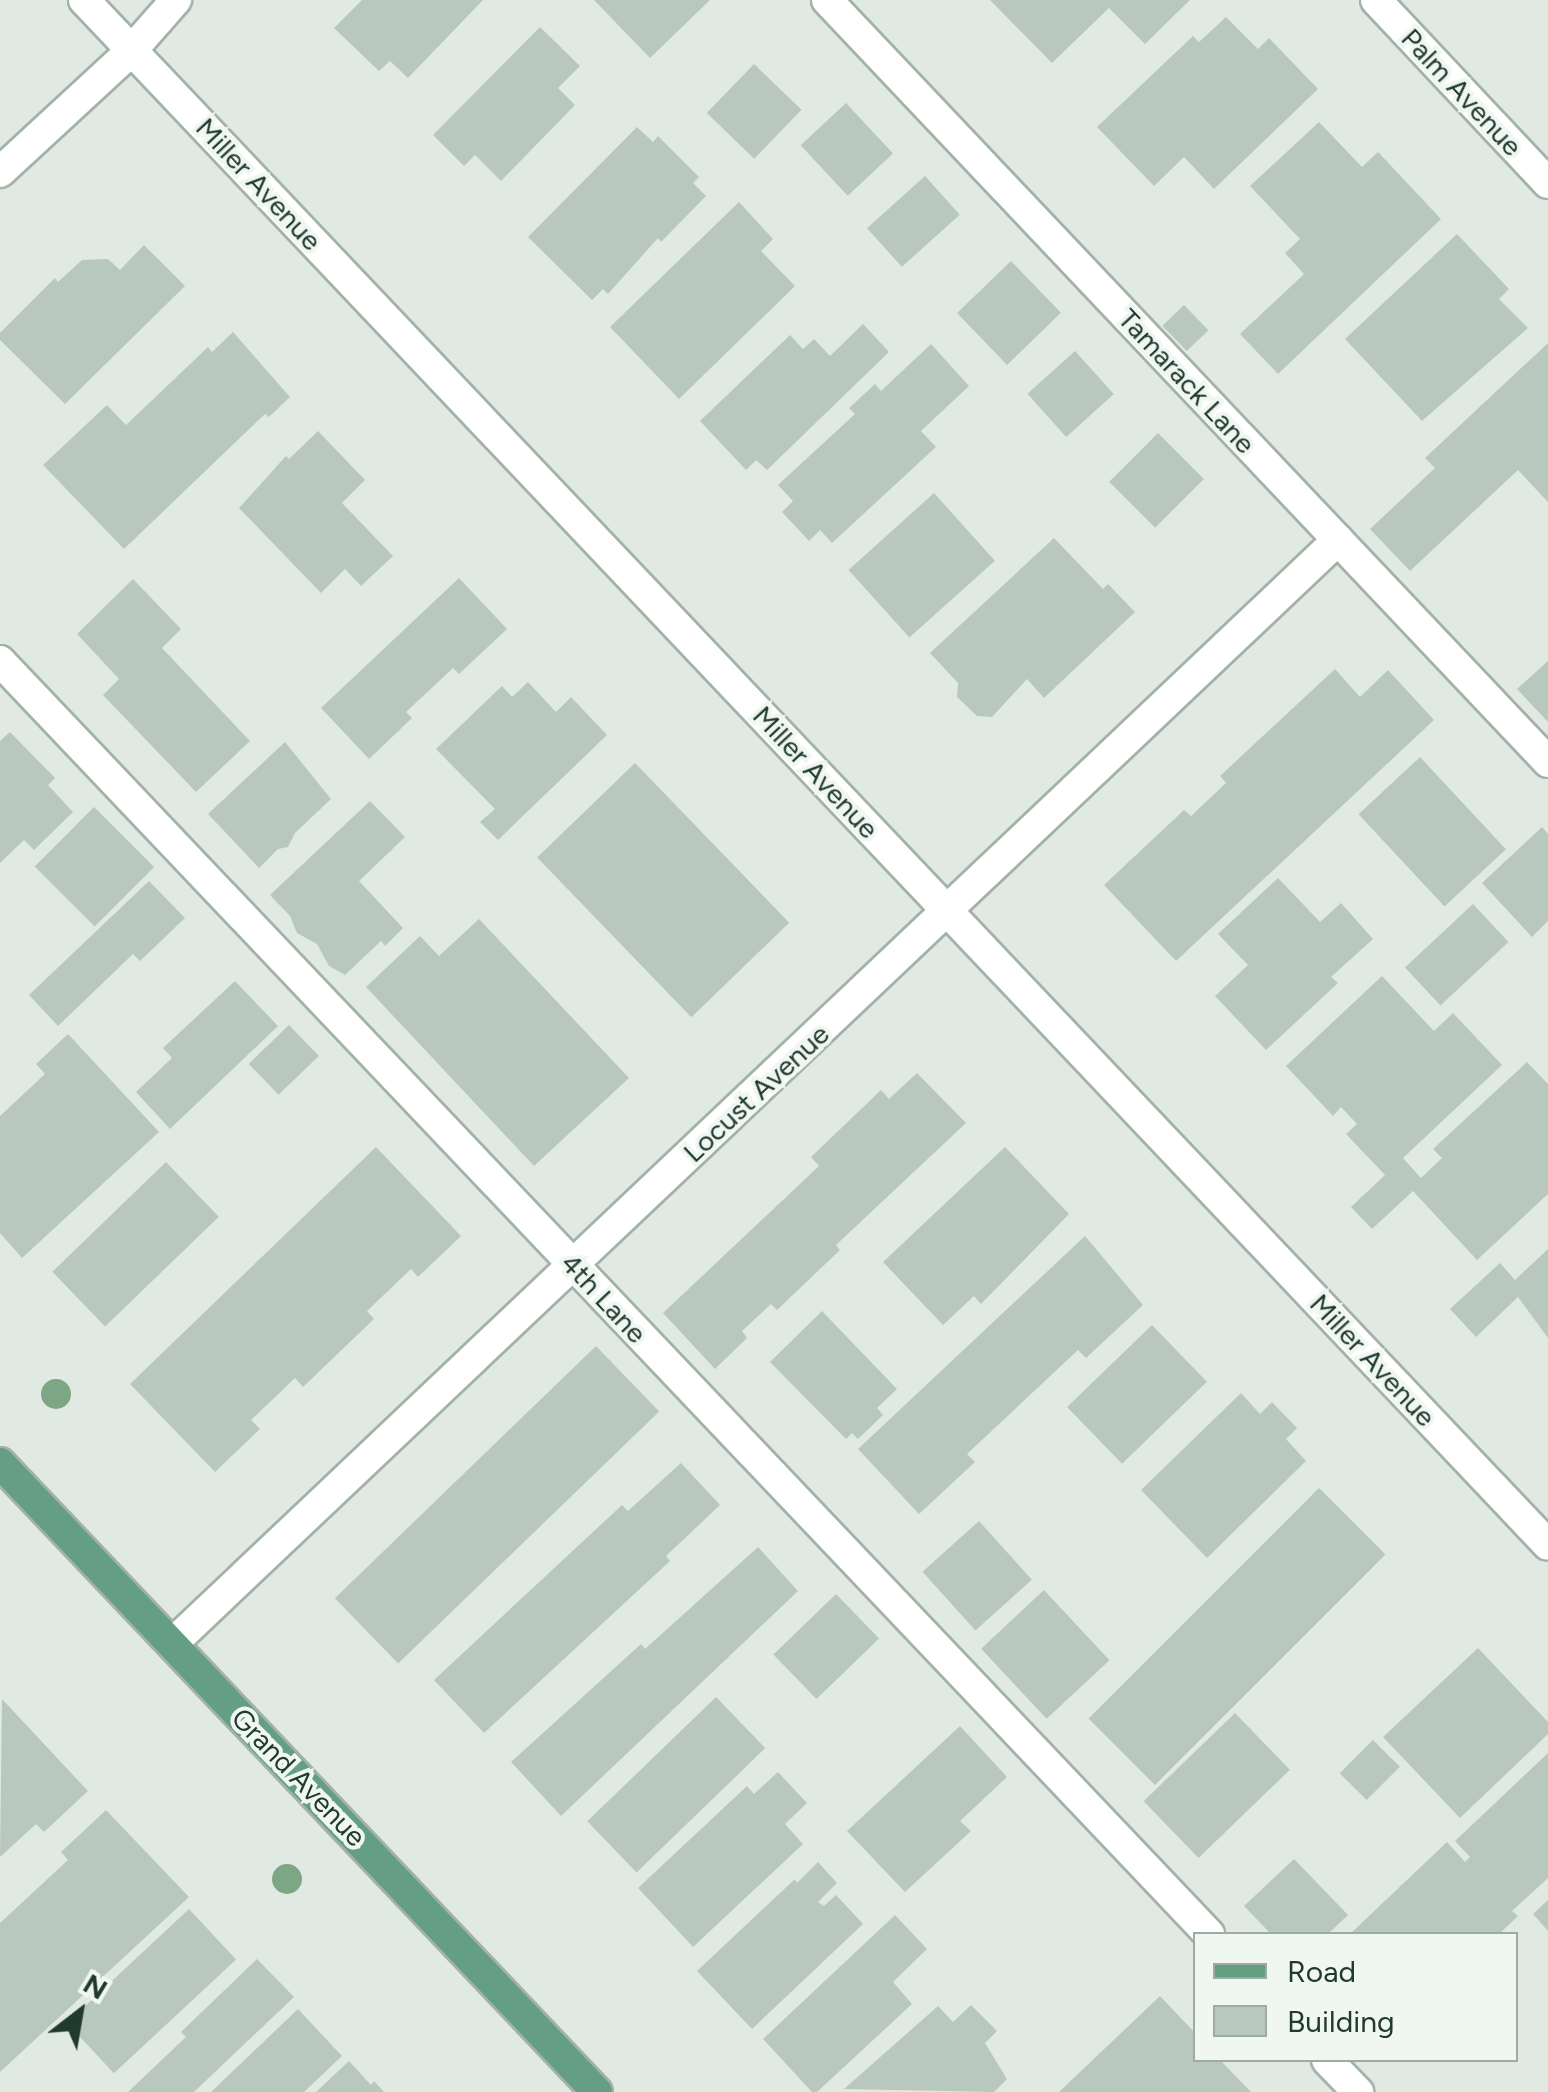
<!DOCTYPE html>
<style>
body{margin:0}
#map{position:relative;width:1548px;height:2092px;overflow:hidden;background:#e0eae3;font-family:Figtree,sans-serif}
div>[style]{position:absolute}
.building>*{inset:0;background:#b8c8be;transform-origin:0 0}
.roads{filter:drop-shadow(2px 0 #a3b2a9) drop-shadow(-2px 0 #a3b2a9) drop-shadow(0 2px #a3b2a9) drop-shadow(0 -2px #a3b2a9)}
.minor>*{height:30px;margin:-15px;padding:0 15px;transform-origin:15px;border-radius:15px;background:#fff}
.major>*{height:30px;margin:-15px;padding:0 15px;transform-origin:15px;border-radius:15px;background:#659f83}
.trees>*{width:30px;height:30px;margin:-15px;border-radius:50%;background:#7da784}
span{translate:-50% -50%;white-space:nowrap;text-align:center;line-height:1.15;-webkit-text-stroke:8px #f0f7f2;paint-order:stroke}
.street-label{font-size:28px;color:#213a2e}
.legend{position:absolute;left:1193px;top:1932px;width:325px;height:130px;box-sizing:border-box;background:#f0f7f2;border:2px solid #9daba4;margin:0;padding:12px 18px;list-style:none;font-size:30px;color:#213a2e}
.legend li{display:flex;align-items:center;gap:20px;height:50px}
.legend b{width:50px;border:2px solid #9daba4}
.north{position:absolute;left:30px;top:1962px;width:100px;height:100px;-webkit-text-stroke:8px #f0f7f2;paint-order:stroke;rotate:31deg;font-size:28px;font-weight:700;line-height:40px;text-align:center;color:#213a2e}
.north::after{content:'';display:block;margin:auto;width:35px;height:45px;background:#213a2e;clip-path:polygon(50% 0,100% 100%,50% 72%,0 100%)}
</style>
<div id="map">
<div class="building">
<i style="clip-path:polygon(362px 0,483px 0,408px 78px,390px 61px,379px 71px,334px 28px)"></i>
<i style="clip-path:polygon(594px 0,710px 0,650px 58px)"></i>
<i style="clip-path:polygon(990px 0,1190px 0,1145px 44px,1109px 8px,1052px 63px)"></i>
<i style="clip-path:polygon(1226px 17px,1258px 49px,1269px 38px,1318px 89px,1214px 189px,1184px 157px,1154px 186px,1097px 127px,1193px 36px,1199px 42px)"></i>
<i style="clip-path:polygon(540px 27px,580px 66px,558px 88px,575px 105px,501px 181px,475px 155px,464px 166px,433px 135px)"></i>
<i style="left:754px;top:64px;width:66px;height:68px;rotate:44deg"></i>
<i style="left:846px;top:103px;width:69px;height:62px;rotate:47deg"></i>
<i style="clip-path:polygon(1319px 122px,1362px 167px,1378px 152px,1441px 219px,1278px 374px,1240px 334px,1304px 274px,1285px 253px,1300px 239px,1250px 186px)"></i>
<i style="clip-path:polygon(637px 127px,653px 142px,658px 136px,699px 177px,693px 183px,706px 196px,661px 242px,658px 238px,608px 294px,603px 289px,592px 300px,528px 237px)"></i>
<i style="left:925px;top:176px;width:52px;height:78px;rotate:48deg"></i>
<i style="clip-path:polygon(739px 202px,773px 239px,761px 251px,795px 286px,679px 399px,610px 327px)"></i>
<i style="clip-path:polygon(1457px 234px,1509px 289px,1499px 299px,1528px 328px,1422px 421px,1345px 339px)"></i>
<i style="clip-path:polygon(144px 245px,185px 286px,65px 404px,0 340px,0 333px,55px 278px,58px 282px,82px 260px,108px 259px,120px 270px)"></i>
<i style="left:1011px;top:261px;width:72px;height:75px;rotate:46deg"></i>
<i style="left:1184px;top:305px;width:35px;height:30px;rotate:46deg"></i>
<i style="clip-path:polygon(863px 324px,889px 352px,767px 470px,756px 460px,746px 470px,700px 421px,790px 335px,803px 349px,814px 339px,830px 356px)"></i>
<i style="clip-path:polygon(233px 332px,290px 397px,269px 417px,265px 414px,124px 549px,43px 465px,107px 405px,126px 425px,208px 347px,212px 352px)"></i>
<i style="clip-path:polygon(1548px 343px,1548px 502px,1518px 470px,1410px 571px,1370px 529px,1435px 468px,1425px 458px)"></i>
<i style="clip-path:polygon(931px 344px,969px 386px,921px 431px,936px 447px,832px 543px,820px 530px,809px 541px,782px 512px,793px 501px,778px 485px,855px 414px,849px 408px,875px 384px,881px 391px)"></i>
<i style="left:1075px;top:351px;width:58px;height:64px;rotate:48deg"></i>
<i style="clip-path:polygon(318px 431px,365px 480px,342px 503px,393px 556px,361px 586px,345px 569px,321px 593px,239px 508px,286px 456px,289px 459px)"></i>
<i style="left:1158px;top:433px;width:65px;height:69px;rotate:45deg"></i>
<i style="left:934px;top:493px;width:91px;height:115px;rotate:48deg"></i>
<i style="clip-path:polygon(1054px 538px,1103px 589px,1108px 584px,1135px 612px,1044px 698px,1027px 679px,992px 717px,977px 716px,957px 697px,958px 683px,930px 653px)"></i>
<i style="clip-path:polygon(459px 578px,507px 629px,459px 674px,453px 668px,406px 712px,412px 718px,369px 759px,321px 708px)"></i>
<i style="clip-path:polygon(133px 579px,181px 629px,162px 648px,250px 741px,196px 792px,103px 695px,119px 679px,77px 634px)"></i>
<i style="clip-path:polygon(1548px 661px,1548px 722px,1517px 689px)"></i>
<i style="clip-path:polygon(1335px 669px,1360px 697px,1388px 670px,1434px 720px,1176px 961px,1104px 885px,1184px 810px,1191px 816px,1226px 783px,1220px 776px)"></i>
<i style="clip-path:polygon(528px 682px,556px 712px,571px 697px,607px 735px,498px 840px,480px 822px,495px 809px,436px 749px,502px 686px,512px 697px)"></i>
<i style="clip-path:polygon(10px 732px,55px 778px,48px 785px,73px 812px,34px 850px,24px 840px,0 863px,0 741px)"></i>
<i style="clip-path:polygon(285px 742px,331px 799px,295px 833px,288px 847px,278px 849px,259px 868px,208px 814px)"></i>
<i style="left:1420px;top:757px;width:126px;height:84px;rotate:47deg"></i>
<i style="left:635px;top:763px;width:222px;height:136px;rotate:46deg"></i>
<i style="clip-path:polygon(370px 801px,405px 837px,359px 881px,403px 928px,385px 946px,381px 941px,345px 975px,329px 966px,317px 944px,297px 933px,290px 916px,270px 895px)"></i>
<i style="left:94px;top:807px;width:85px;height:84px;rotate:45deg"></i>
<i style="clip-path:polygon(1542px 827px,1548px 834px,1548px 921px,1532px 937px,1482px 883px)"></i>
<i style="clip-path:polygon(1278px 878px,1320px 922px,1341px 903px,1373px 939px,1331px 977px,1338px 983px,1266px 1050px,1215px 996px,1248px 965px,1218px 934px)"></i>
<i style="clip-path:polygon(149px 881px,185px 918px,140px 961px,133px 954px,58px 1026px,29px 995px)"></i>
<i style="left:1473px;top:904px;width:52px;height:93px;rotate:47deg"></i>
<i style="clip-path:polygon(479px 919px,629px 1078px,534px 1166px,366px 987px,420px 936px,439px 956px)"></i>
<i style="clip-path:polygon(1382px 976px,1434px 1031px,1453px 1013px,1502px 1065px,1403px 1158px,1421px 1178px,1442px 1158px,1433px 1149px,1527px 1062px,1548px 1084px,1548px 1194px,1477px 1260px,1413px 1191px,1372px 1229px,1351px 1207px,1385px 1175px,1346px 1134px,1357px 1124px,1341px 1107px,1333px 1116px,1286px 1066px)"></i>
<i style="clip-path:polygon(235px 981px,278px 1026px,170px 1129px,136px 1092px,172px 1058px,163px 1048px)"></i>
<i style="left:289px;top:1025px;width:43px;height:56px;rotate:46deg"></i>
<i style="clip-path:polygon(68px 1034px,159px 1132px,22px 1258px,0 1233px,0 1116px,45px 1074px,36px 1064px)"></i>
<i style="clip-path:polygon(917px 1073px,966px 1123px,836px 1245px,840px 1250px,777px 1310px,771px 1304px,742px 1331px,747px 1338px,715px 1369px,663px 1313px,819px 1166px,811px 1157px,881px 1090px,889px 1099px)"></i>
<i style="clip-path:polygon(376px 1147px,461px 1236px,418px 1277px,411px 1269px,367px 1311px,374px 1319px,303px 1387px,295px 1378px,251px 1420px,260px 1429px,215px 1472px,130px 1384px)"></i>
<i style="clip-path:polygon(1005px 1147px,1069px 1214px,981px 1304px,974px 1296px,943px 1325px,883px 1262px)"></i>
<i style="left:166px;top:1162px;width:76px;height:158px;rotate:46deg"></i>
<i style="clip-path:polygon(1085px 1236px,1143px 1305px,1086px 1358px,1078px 1350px,967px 1454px,975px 1462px,919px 1514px,858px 1449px)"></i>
<i style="clip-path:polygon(1548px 1249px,1548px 1338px,1518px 1297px,1476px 1337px,1450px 1309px,1500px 1263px,1515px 1280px)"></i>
<i style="clip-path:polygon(822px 1311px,897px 1389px,877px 1408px,883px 1415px,858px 1439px,852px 1433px,846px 1439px,770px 1362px)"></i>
<i style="left:1152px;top:1325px;width:79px;height:118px;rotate:46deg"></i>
<i style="left:596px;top:1346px;width:91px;height:363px;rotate:46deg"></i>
<i style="clip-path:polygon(1241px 1393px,1260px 1414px,1272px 1402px,1297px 1428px,1286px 1439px,1306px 1461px,1207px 1558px,1141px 1490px)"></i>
<i style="clip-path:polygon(681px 1463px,720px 1505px,666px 1556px,670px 1561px,484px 1733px,434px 1680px,622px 1505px,628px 1511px)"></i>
<i style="left:1319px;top:1488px;width:94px;height:326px;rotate:45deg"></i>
<i style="left:979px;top:1521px;width:79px;height:76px;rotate:48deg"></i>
<i style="clip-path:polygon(758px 1547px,798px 1591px,561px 1816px,511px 1762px,641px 1644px,645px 1649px)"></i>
<i style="left:1044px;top:1590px;width:96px;height:86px;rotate:47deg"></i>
<i style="left:836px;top:1594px;width:62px;height:87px;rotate:46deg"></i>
<i style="clip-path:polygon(1478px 1648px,1548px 1722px,1548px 1734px,1460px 1818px,1383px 1737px)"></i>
<i style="left:716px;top:1697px;width:71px;height:179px;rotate:46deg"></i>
<i style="clip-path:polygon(2px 1699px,88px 1791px,44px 1832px,36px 1824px,0 1857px)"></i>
<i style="left:1235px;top:1713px;width:79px;height:127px;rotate:46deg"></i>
<i style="clip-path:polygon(960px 1726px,1007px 1777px,960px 1821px,971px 1831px,905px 1892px,847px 1831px)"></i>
<i style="left:1373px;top:1740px;width:38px;height:47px;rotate:45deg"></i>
<i style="clip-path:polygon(1548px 1753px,1548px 1878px,1512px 1911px,1518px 1916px,1499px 1934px,1350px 1934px,1447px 1842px,1465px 1862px,1470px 1857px,1455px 1841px)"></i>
<i style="clip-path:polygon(778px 1772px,807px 1803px,785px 1824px,803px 1844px,693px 1947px,638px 1888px,747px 1786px,754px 1794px)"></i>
<i style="clip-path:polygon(106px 1810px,189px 1897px,0 2072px,0 1923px,68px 1860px,61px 1852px)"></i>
<i style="clip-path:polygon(1294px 1859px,1348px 1915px,1328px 1934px,1271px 1934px,1244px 1906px)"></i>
<i style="clip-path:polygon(818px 1862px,837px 1883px,818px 1902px,824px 1906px,836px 1895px,863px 1924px,752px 2029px,697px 1971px,795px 1879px,797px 1883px)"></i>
<i style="clip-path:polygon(1548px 1900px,1548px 1931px,1533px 1914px)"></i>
<i style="left:189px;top:1909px;width:69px;height:167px;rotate:47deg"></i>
<i style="clip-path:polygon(895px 1915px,927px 1949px,893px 1982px,912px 2004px,817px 2092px,812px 2092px,763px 2039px)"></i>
<i style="clip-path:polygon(257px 1959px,294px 1997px,194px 2092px,128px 2092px,186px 2037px,181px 2032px)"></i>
<i style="clip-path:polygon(1160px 1996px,1196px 2034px,1196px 2060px,1220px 2060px,1251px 2092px,1059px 2092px)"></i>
<i style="clip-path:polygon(971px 2005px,997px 2031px,985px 2043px,1007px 2079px,994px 2092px,844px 2089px,938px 2006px,953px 2022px)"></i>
<i style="clip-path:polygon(298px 2009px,342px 2056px,304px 2092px,211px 2092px)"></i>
<i style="clip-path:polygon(349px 2061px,371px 2085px,374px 2081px,384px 2092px,316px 2092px)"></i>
</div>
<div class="roads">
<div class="minor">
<i style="left:84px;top:0;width:2128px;rotate:46.54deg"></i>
<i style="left:827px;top:0;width:1049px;rotate:46.58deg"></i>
<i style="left:1376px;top:0;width:251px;rotate:46.8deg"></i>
<i style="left:0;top:172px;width:180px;rotate:-42.7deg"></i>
<i style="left:132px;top:50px;width:67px;rotate:-48.7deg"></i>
<i style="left:0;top:661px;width:1756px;rotate:46.48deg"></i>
<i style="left:172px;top:1644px;width:1606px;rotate:-43.44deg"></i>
<i style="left:1327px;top:2060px;width:45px;rotate:45.9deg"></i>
</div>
<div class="major">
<i style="left:0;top:1463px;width:867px;rotate:46.5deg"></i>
</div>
</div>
<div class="trees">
<i style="left:56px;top:1394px"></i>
<i style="left:287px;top:1879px"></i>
</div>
<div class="street-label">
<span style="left:1462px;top:92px;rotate:47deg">Palm Avenue</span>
<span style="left:259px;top:184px;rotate:47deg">Miller Avenue</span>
<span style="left:1187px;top:381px;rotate:47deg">Tamarack Lane</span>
<span style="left:816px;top:772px;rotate:47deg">Miller Avenue</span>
<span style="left:756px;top:1093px;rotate:-43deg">Locust Avenue</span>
<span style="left:604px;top:1298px;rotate:47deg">4th Lane</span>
<span style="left:1373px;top:1360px;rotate:47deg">Miller Avenue</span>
<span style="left:299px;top:1777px;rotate:46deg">Grand Avenue</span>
</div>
<ul class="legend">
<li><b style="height:12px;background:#659f83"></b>Road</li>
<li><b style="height:28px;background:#b8c8be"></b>Building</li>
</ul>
<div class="north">N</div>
</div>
